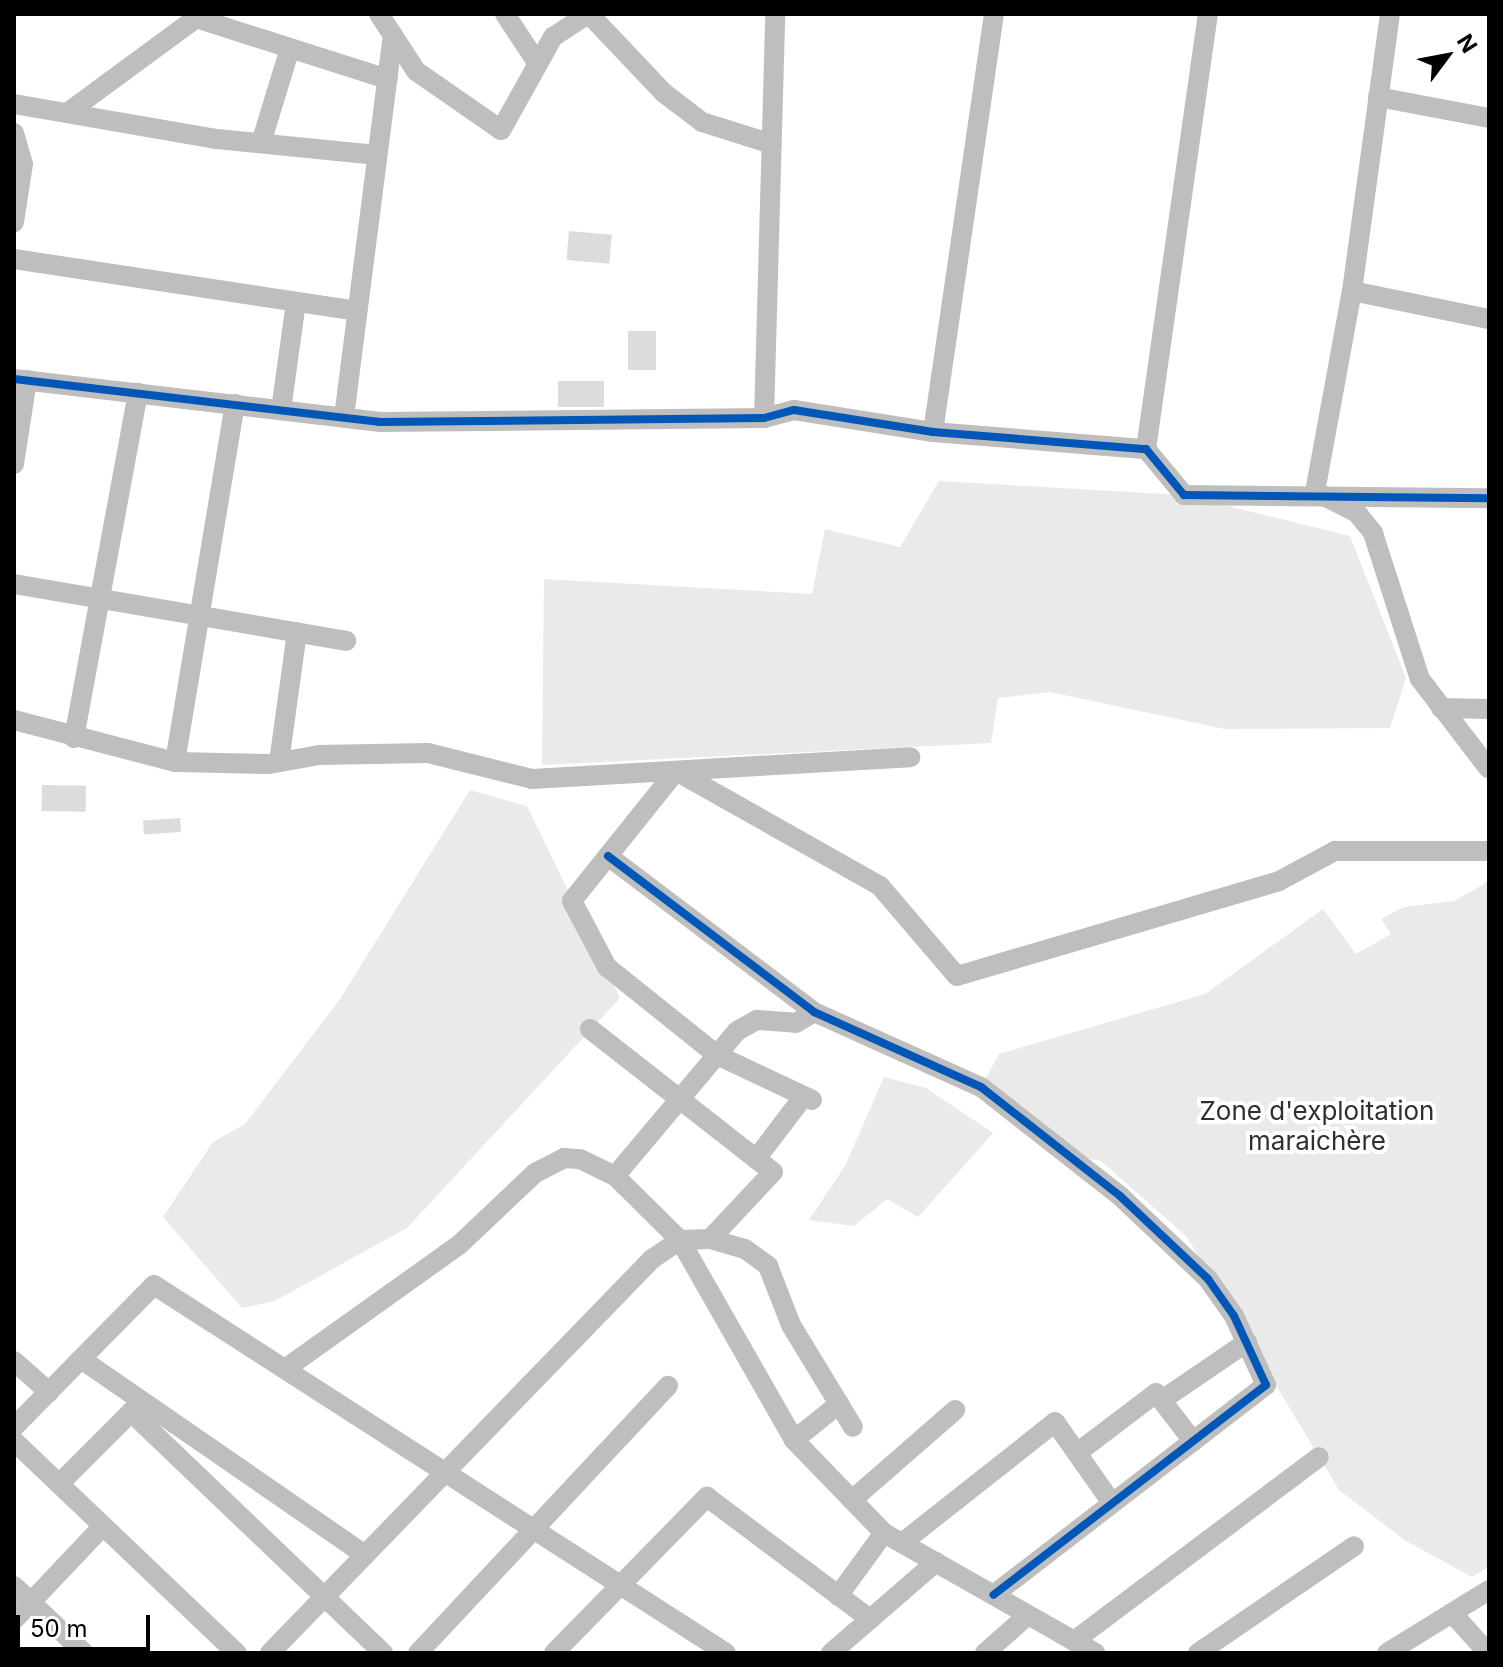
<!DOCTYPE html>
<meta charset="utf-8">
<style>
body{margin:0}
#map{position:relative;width:1503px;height:1667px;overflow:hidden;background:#fff;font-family:Inter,sans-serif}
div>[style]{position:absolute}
.green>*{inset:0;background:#eaeaea}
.building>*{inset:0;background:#dcdcdc;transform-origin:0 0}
.minor>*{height:20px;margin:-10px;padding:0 10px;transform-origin:10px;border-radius:10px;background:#bebebe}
.cycleway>*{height:8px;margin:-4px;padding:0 4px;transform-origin:4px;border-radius:4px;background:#0057b8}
span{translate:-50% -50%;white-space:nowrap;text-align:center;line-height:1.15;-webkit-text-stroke:8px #fff;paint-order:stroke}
.park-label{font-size:26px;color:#2f2f2f}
.frame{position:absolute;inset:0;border:16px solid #000;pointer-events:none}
.north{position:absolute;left:1407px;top:16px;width:80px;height:80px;-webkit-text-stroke:6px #fff;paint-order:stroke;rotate:58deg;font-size:22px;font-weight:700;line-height:32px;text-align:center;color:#000}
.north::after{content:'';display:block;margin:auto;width:28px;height:36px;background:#000;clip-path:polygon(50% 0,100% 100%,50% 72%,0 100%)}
.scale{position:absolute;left:16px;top:1615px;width:134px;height:36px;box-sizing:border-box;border:4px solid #000;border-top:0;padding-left:10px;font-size:24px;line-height:28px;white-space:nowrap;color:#000;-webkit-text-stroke:6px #fff;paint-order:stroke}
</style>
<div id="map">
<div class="green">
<i style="clip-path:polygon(939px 481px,1184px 495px,1350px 536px,1406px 678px,1390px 728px,1225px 729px,1050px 692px,998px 698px,991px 743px,542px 765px,544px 579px,812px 594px,825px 529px,900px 547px)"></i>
<i style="clip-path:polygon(470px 790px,527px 806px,620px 998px,407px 1228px,275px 1301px,242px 1308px,163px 1217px,213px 1142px,245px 1124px,340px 999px)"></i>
<i style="clip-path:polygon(1489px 881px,1489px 1567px,1472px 1577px,1406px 1541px,1339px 1490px,1187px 1237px,1101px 1161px,1071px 1156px,981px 1087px,999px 1054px,1205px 994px,1323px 909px,1356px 954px,1391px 934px,1381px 919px,1404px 907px,1454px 901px)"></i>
<i style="clip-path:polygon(884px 1077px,926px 1088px,993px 1133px,918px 1217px,887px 1199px,854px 1226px,809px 1220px,845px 1166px)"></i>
</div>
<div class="building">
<i style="left:569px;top:231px;width:43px;height:29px;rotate:5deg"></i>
<i style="left:628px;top:331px;width:28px;height:39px"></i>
<i style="left:558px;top:381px;width:46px;height:26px"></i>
<i style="left:42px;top:785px;width:44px;height:26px;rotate:1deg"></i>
<i style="left:180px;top:818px;width:14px;height:37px;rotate:86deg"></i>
</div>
<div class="minor">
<i style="left:379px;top:14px;width:68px;rotate:57deg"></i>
<i style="left:416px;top:71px;width:103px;rotate:34.8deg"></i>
<i style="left:501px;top:130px;width:107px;rotate:-60.8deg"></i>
<i style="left:553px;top:37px;width:42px;rotate:-33.3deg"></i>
<i style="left:505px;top:14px;width:56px;rotate:56.6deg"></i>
<i style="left:589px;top:14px;width:109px;rotate:46.5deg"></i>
<i style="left:664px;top:93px;width:48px;rotate:37.3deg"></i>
<i style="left:702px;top:122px;width:73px;rotate:17.4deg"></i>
<i style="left:196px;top:18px;width:201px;rotate:17.7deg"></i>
<i style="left:1378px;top:97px;width:113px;rotate:10.7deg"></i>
<i style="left:14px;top:104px;width:206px;rotate:9.8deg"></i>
<i style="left:217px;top:139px;width:161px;rotate:5.7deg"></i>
<i style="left:67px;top:113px;width:167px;rotate:-36.3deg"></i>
<i style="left:14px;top:133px;width:32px;rotate:74deg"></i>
<i style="left:23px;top:164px;width:59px;rotate:98.8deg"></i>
<i style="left:261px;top:143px;width:99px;rotate:-73deg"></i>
<i style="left:14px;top:259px;width:347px;rotate:8.6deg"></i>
<i style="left:1352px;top:291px;width:140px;rotate:11.6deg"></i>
<i style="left:14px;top:379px;width:369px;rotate:6.7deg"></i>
<i style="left:380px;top:422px;width:384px;rotate:-0.6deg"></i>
<i style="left:764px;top:418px;width:31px;rotate:-15deg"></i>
<i style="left:794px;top:410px;width:141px;rotate:9deg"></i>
<i style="left:933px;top:432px;width:214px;rotate:4.6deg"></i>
<i style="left:1146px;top:449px;width:60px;rotate:50.4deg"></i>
<i style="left:1184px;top:495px;width:305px;rotate:0.6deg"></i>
<i style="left:281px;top:410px;width:109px;rotate:-82.1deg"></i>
<i style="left:344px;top:417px;width:385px;rotate:-82.7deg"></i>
<i style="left:764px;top:418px;width:404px;rotate:-88.4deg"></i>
<i style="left:933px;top:432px;width:422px;rotate:-81.7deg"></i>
<i style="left:1146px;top:449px;width:439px;rotate:-81.9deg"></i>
<i style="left:14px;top:464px;width:85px;rotate:-81.2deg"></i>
<i style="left:1315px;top:492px;width:204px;rotate:-79.6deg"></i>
<i style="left:1352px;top:291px;width:280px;rotate:-82.2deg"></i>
<i style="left:1322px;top:495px;width:39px;rotate:27deg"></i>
<i style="left:1357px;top:513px;width:26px;rotate:51deg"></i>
<i style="left:1373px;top:533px;width:153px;rotate:72.2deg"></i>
<i style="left:1420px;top:679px;width:113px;rotate:52.5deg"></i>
<i style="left:14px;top:584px;width:337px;rotate:9.7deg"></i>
<i style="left:1441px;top:708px;width:48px;rotate:1.2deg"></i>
<i style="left:14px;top:720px;width:166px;rotate:14.6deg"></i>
<i style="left:175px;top:762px;width:94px;rotate:1.2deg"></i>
<i style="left:269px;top:764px;width:51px;rotate:-10.2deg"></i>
<i style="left:319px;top:755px;width:109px;rotate:-1.1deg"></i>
<i style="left:428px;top:753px;width:107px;rotate:14deg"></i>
<i style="left:532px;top:779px;width:379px;rotate:-3.3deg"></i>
<i style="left:74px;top:738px;width:351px;rotate:-79.5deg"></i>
<i style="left:175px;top:762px;width:363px;rotate:-80.5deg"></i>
<i style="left:279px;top:762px;width:131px;rotate:-82.1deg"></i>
<i style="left:676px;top:771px;width:234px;rotate:29.4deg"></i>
<i style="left:880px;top:886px;width:118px;rotate:49.5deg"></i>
<i style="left:957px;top:976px;width:336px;rotate:-16.4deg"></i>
<i style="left:1279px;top:881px;width:64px;rotate:-28.2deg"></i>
<i style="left:1335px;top:851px;width:154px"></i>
<i style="left:676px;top:771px;width:166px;rotate:128.7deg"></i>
<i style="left:572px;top:901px;width:75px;rotate:62.1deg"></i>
<i style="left:607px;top:967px;width:141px;rotate:38.7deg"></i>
<i style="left:717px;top:1055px;width:105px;rotate:25.3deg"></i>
<i style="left:608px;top:856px;width:258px;rotate:37.1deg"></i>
<i style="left:814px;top:1012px;width:183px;rotate:24.2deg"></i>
<i style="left:981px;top:1087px;width:177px;rotate:38.1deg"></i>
<i style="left:1120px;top:1196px;width:121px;rotate:43.3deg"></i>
<i style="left:1208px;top:1279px;width:45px;rotate:54.9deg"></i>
<i style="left:1234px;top:1316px;width:76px;rotate:65.1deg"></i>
<i style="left:1266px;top:1385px;width:344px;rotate:142.4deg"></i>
<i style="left:590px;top:1029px;width:232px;rotate:38deg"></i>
<i style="left:773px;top:1172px;width:92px;rotate:133.2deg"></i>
<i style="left:756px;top:1159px;width:79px;rotate:-52.7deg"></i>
<i style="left:615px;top:1176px;width:189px;rotate:-49.9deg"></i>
<i style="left:737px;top:1031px;width:23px;rotate:-29deg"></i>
<i style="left:757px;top:1020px;width:39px;rotate:4deg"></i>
<i style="left:796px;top:1023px;width:21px;rotate:-31deg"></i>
<i style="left:81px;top:1359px;width:345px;rotate:34.6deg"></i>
<i style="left:14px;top:1361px;width:47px;rotate:41.5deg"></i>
<i style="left:285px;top:1369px;width:215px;rotate:-35.5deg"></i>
<i style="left:460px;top:1244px;width:103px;rotate:-43.4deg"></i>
<i style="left:535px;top:1173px;width:33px;rotate:-27deg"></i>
<i style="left:564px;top:1158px;width:16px;rotate:4deg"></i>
<i style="left:580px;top:1159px;width:39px;rotate:26deg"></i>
<i style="left:615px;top:1176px;width:91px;rotate:44.6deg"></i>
<i style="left:680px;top:1240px;width:230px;rotate:60.3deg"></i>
<i style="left:794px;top:1440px;width:129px;rotate:45.9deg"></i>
<i style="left:884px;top:1533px;width:243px;rotate:29.6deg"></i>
<i style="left:1162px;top:1400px;width:103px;rotate:-34.3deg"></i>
<i style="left:131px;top:1412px;width:349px;rotate:43.7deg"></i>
<i style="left:14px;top:1427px;width:199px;rotate:-45.4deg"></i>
<i style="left:154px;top:1285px;width:680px;rotate:32.76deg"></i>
<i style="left:794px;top:1440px;width:58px;rotate:-38.7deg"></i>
<i style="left:14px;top:1441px;width:308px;rotate:43.6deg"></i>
<i style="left:1077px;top:1453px;width:99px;rotate:-37.2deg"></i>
<i style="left:1156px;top:1393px;width:61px;rotate:52.4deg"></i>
<i style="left:59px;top:1484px;width:113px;rotate:-45deg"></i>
<i style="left:852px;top:1500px;width:137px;rotate:-41.1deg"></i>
<i style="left:902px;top:1543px;width:195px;rotate:-38.3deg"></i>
<i style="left:1055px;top:1422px;width:99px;rotate:54.9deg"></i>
<i style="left:14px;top:1586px;width:97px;rotate:43.7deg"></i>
<i style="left:838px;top:1596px;width:78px;rotate:-53.9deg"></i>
<i style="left:1452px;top:1613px;width:54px;rotate:48deg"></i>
<i style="left:14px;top:1620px;width:129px;rotate:-46.6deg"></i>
<i style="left:1074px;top:1641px;width:306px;rotate:-36.9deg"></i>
<i style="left:270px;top:1653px;width:549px;rotate:-45.89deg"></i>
<i style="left:652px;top:1259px;width:34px;rotate:-34deg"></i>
<i style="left:680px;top:1240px;width:30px;rotate:-2deg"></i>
<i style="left:710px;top:1239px;width:36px;rotate:16deg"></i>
<i style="left:745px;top:1249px;width:29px;rotate:36deg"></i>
<i style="left:768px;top:1266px;width:63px;rotate:68.7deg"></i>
<i style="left:791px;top:1325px;width:119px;rotate:58.7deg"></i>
<i style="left:418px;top:1653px;width:366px;rotate:-46.9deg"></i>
<i style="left:554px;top:1653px;width:219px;rotate:-45.6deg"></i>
<i style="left:707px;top:1497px;width:204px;rotate:36.8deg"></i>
<i style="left:831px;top:1653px;width:139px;rotate:-40.9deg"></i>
<i style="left:985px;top:1653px;width:57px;rotate:-41.5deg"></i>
<i style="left:1198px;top:1653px;width:189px;rotate:-34.4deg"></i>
<i style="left:1387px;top:1653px;width:120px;rotate:-31.7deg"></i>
</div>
<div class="cycleway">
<i style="left:14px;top:379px;width:369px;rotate:6.7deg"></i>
<i style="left:380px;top:422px;width:384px;rotate:-0.6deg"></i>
<i style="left:764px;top:418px;width:31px;rotate:-15deg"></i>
<i style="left:794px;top:410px;width:141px;rotate:9deg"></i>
<i style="left:933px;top:432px;width:214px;rotate:4.6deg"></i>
<i style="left:1146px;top:449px;width:60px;rotate:50.4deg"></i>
<i style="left:1184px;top:495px;width:305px;rotate:0.6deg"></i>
<i style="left:608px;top:856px;width:258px;rotate:37.1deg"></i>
<i style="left:814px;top:1012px;width:183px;rotate:24.2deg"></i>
<i style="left:981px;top:1087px;width:177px;rotate:38.1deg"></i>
<i style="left:1120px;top:1196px;width:121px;rotate:43.3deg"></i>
<i style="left:1208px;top:1279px;width:45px;rotate:54.9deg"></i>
<i style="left:1234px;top:1316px;width:76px;rotate:65.1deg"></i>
<i style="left:1266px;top:1385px;width:344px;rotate:142.4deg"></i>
</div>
<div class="park-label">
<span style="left:1317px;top:1126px">Zone d'exploitation<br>maraichère</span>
</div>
<div class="frame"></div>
<div class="north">N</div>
<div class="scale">50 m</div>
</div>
